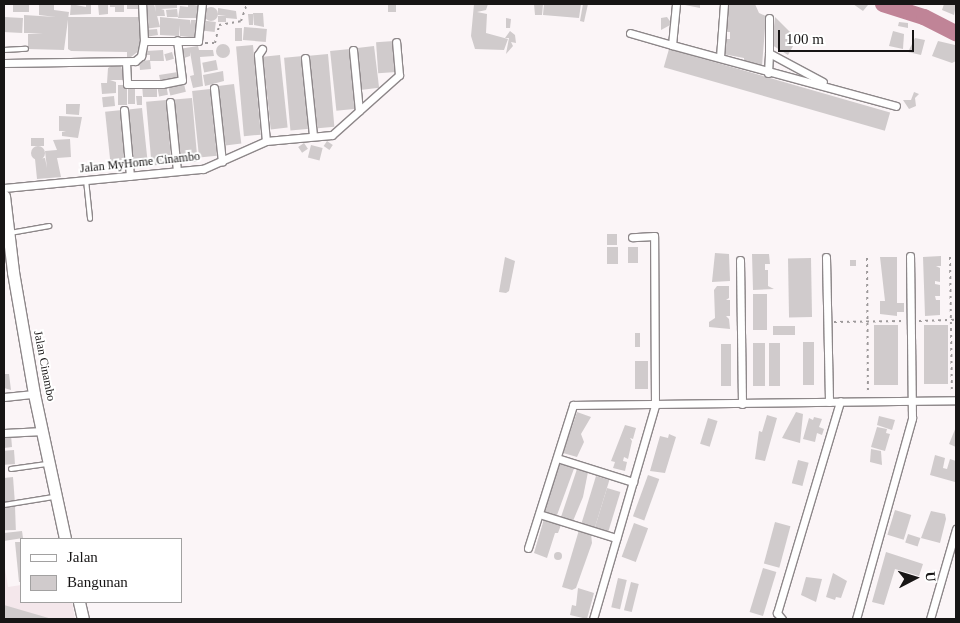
<!DOCTYPE html>
<style>
body{margin:0}
#map{position:relative;width:960px;height:623px;overflow:hidden;background:#fbf5f7;font-family:"Times New Roman",serif}
div>[style]{position:absolute}
.built>*{inset:0;background:#f4e7eb}
.river>*{height:16px;margin:-8px;padding:0 8px;transform-origin:8px;border-radius:8px;background:#c08497}
.building>*{inset:0;background:#d0cbcc;transform-origin:0 0}
.round{border-radius:50%}
.path>*{height:2px;margin-top:-1px;transform-origin:0;background:repeating-linear-gradient(90deg,#9d999a 0 2.5px,transparent 0 6.5px)}
.roads{filter:drop-shadow(1px 0 #8d8789) drop-shadow(-1px 0 #8d8789) drop-shadow(0 1px #8d8789) drop-shadow(0 -1px #8d8789)}
.lane>*{height:4px;margin:-2px;padding:0 2px;transform-origin:2px;border-radius:2px;background:#fff}
.street>*{height:7px;margin:-3.5px;padding:0 3.5px;transform-origin:3.5px;border-radius:3.5px;background:#fff}
.primary>*{height:11px;margin:-5.5px;padding:0 5.5px;transform-origin:5.5px;border-radius:5.5px;background:#fff}
span{translate:-50% -50%;white-space:nowrap;text-align:center;line-height:1.15;-webkit-text-stroke:4px #fff;paint-order:stroke}
.street-label{font-size:12px;color:#171515}
.frame{position:absolute;inset:0;border:5px solid #171515;pointer-events:none}
.legend{position:absolute;left:20px;top:538px;width:162px;height:65px;box-sizing:border-box;background:#fff;border:1px solid #a2a1a1;margin:0;padding:6px 9px;list-style:none;font-size:15px;color:#171515}
.legend li{display:flex;align-items:center;gap:10px;height:25px}
.legend b{width:25px;border:1px solid #a2a1a1}
.north{position:absolute;left:890px;top:553px;width:50px;height:50px;-webkit-text-stroke:4px #fff;paint-order:stroke;rotate:85deg;font-size:14px;font-weight:700;line-height:20px;text-align:center;color:#171515}
.north::after{content:'';display:block;margin:auto;width:18px;height:22px;background:#171515;clip-path:polygon(50% 0,100% 100%,50% 72%,0 100%)}
.scale{position:absolute;left:778px;top:30px;width:136px;height:22px;box-sizing:border-box;border:2px solid #171515;border-top:0;padding-left:6px;font-size:15px;line-height:18px;white-space:nowrap;color:#171515;-webkit-text-stroke:4px #fff;paint-order:stroke}
</style>
<div id="map">
<div class="built">
<i style="clip-path:polygon(4px 562px,8px 587px,21px 585px,21px 602px,72px 602px,75px 619px,4px 619px)"></i>
</div>
<div class="river">
<i style="left:883px;top:4px;width:43px;rotate:17.6deg"></i>
<i style="left:924px;top:17px;width:36px;rotate:27deg"></i>
</div>
<div class="building">
<i style="left:13px;top:4px;width:16px;height:8px"></i>
<i style="clip-path:polygon(39px 4px,54px 4px,54px 10px,69px 12px,64px 50px,28px 49px,28px 34px,43px 33px,24px 33px,24px 15px,56px 17px,39px 15px)"></i>
<i style="clip-path:polygon(71px 4px,86px 7px,86px 4px,91px 4px,91px 14px,70px 15px)"></i>
<i style="clip-path:polygon(98px 4px,108px 4px,108px 14px,99px 15px)"></i>
<i style="clip-path:polygon(110px 4px,124px 4px,124px 12px,115px 12px,115px 7px,110px 7px)"></i>
<i style="left:127px;top:4px;width:13px;height:5px"></i>
<i style="clip-path:polygon(142px 4px,154px 4px,160px 27px,144px 29px)"></i>
<i style="clip-path:polygon(155px 4px,177px 4px,177px 8px,161px 9px,164px 10px,165px 16px,156px 16px)"></i>
<i style="clip-path:polygon(188px 4px,200px 6px,199px 18px,178px 18px,180px 6px,188px 7px)"></i>
<i style="left:388px;top:4px;width:8px;height:8px"></i>
<i style="clip-path:polygon(474px 4px,488px 4px,486px 10px,477px 12px,487px 14px,486px 33px,508px 39px,504px 50px,475px 49px,471px 36px)"></i>
<i style="clip-path:polygon(534px 4px,543px 4px,542px 15px,535px 15px)"></i>
<i style="clip-path:polygon(544px 4px,581px 4px,579px 18px,543px 15px)"></i>
<i style="clip-path:polygon(583px 4px,588px 4px,584px 22px,580px 21px)"></i>
<i style="clip-path:polygon(680px 4px,700px 4px,700px 8px)"></i>
<i style="clip-path:polygon(727px 4px,755px 4px,759px 13px,766px 16px,762px 66px,744px 61px,744px 58px,723px 54px,725px 39px,730px 39px,730px 32px,725px 32px)"></i>
<i style="clip-path:polygon(853px 4px,867px 4px,868px 5px,863px 11px)"></i>
<i style="clip-path:polygon(944px 4px,956px 4px,954px 15px,942px 10px)"></i>
<i class="round" style="left:204px;top:7px;width:14px;height:14px"></i>
<i style="clip-path:polygon(218px 8px,236px 11px,237px 19px,226px 18px,226px 22px,218px 22px,218px 16px,226px 15px,218px 15px)"></i>
<i style="clip-path:polygon(177px 9px,178px 17px,167px 17px,166px 10px)"></i>
<i style="clip-path:polygon(253px 13px,263px 13px,264px 27px,254px 25px)"></i>
<i style="clip-path:polygon(248px 14px,253px 14px,253px 25px,249px 25px)"></i>
<i style="left:4px;top:17px;width:19px;height:15px;rotate:3deg"></i>
<i style="clip-path:polygon(68px 17px,140px 17px,140px 50px,127px 60px,127px 52px,71px 51px,68px 49px)"></i>
<i style="clip-path:polygon(160px 17px,190px 20px,190px 25px,191px 20px,198px 20px,198px 38px,180px 36px,180px 25px,179px 36px,160px 35px)"></i>
<i style="clip-path:polygon(667px 17px,672px 24px,661px 30px,661px 18px)"></i>
<i style="clip-path:polygon(775px 17px,797px 39px,788px 55px,772px 45px)"></i>
<i style="clip-path:polygon(506px 18px,511px 19px,510px 28px,506px 28px)"></i>
<i style="left:199px;top:20px;width:17px;height:10px;rotate:7deg"></i>
<i style="clip-path:polygon(899px 22px,908px 23px,908px 28px,898px 26px)"></i>
<i style="left:244px;top:27px;width:23px;height:13px;rotate:5deg"></i>
<i style="left:235px;top:28px;width:7px;height:13px"></i>
<i style="clip-path:polygon(157px 29px,158px 35px,145px 37px,145px 30px)"></i>
<i style="clip-path:polygon(510px 31px,515px 35px,516px 43px,511px 42px,513px 46px,506px 54px,509px 38px,505px 38px)"></i>
<i style="clip-path:polygon(893px 31px,904px 34px,903px 49px,889px 46px)"></i>
<i style="clip-path:polygon(915px 38px,925px 40px,921px 55px,908px 52px)"></i>
<i style="left:394px;top:41px;width:31px;height:18px;rotate:86deg"></i>
<i style="clip-path:polygon(938px 41px,955px 45px,956px 61px,952px 63px,932px 56px)"></i>
<i class="round" style="left:216px;top:44px;width:14px;height:14px"></i>
<i style="left:253px;top:45px;width:90px;height:17px;rotate:85deg"></i>
<i style="clip-path:polygon(198px 46px,199px 50px,213px 50px,214px 56px,200px 57px,203px 86px,193px 88px,190px 76px,194px 75px,190px 52px,190px 56px,184px 58px,179px 49px)"></i>
<i style="left:374px;top:46px;width:42px;height:19px;rotate:83deg"></i>
<i style="left:350px;top:49px;width:60px;height:20px;rotate:84deg"></i>
<i style="left:669px;top:49px;width:230px;height:19px;rotate:16deg"></i>
<i style="clip-path:polygon(163px 50px,164px 61px,150px 61px,150px 55px,146px 55px,146px 51px)"></i>
<i style="left:172px;top:52px;width:7px;height:8px;rotate:74deg"></i>
<i style="left:328px;top:54px;width:73px;height:19px;rotate:85deg"></i>
<i style="left:280px;top:55px;width:73px;height:17px;rotate:84deg"></i>
<i style="left:303px;top:56px;width:73px;height:19px;rotate:85deg"></i>
<i style="left:150px;top:60px;width:9px;height:11px;rotate:84deg"></i>
<i style="left:216px;top:60px;width:10px;height:14px;rotate:79deg"></i>
<i style="clip-path:polygon(113px 65px,121px 65px,124px 80px,110px 80px,116px 82px,116px 93px,102px 94px,101px 83px,107px 83px,108px 68px)"></i>
<i style="clip-path:polygon(223px 71px,224px 81px,205px 86px,203px 75px)"></i>
<i style="clip-path:polygon(178px 72px,179px 80px,161px 84px,159px 75px)"></i>
<i style="left:183px;top:80px;width:12px;height:16px;rotate:76deg"></i>
<i style="left:135px;top:84px;width:20px;height:7px;rotate:90deg"></i>
<i style="clip-path:polygon(142px 84px,157px 85px,157px 97px,143px 97px)"></i>
<i style="left:166px;top:84px;width:11px;height:9px;rotate:80deg"></i>
<i style="left:234px;top:84px;width:60px;height:16px;rotate:83deg"></i>
<i style="left:118px;top:85px;width:9px;height:20px"></i>
<i style="left:210px;top:89px;width:67px;height:18px;rotate:84deg"></i>
<i style="clip-path:polygon(914px 92px,919px 94px,915px 98px,916px 106px,909px 109px,903px 100px,911px 100px)"></i>
<i style="left:114px;top:96px;width:10px;height:12px;rotate:84deg"></i>
<i style="clip-path:polygon(136px 96px,142px 96px,142px 105px,137px 105px)"></i>
<i style="left:192px;top:98px;width:64px;height:18px;rotate:85deg"></i>
<i style="left:166px;top:100px;width:64px;height:20px;rotate:85deg"></i>
<i style="clip-path:polygon(66px 104px,80px 104px,79px 115px,66px 114px)"></i>
<i style="left:142px;top:108px;width:59px;height:16px;rotate:84deg"></i>
<i style="left:122px;top:110px;width:59px;height:17px;rotate:84deg"></i>
<i style="clip-path:polygon(59px 116px,82px 117px,78px 138px,62px 136px,62px 132px,66px 131px,59px 131px)"></i>
<i style="left:44px;top:138px;width:8px;height:13px;rotate:90deg"></i>
<i style="clip-path:polygon(70px 139px,71px 157px,57px 158px,61px 177px,37px 179px,35px 159px,45px 158px,47px 168px,45px 151px,57px 150px,53px 140px)"></i>
<i style="left:327px;top:141px;width:7px;height:6px;rotate:34deg"></i>
<i style="left:304px;top:143px;width:7px;height:7px;rotate:56deg"></i>
<i style="left:311px;top:145px;width:12px;height:13px;rotate:14deg"></i>
<i class="round" style="left:31px;top:146px;width:14px;height:14px"></i>
<i style="left:607px;top:234px;width:10px;height:11px"></i>
<i style="left:607px;top:247px;width:11px;height:17px"></i>
<i style="left:628px;top:247px;width:10px;height:16px"></i>
<i style="clip-path:polygon(715px 253px,729px 254px,730px 281px,712px 282px)"></i>
<i style="clip-path:polygon(752px 254px,769px 254px,770px 264px,765px 264px,765px 270px,768px 270px,768px 286px,774px 289px,753px 290px)"></i>
<i style="clip-path:polygon(941px 256px,941px 266px,936px 266px,940px 268px,940px 282px,935px 281px,935px 284px,940px 285px,940px 296px,935px 296px,936px 300px,940px 300px,940px 315px,925px 316px,923px 257px)"></i>
<i style="clip-path:polygon(505px 257px,515px 261px,509px 291px,506px 293px,499px 292px)"></i>
<i style="clip-path:polygon(880px 257px,897px 257px,897px 303px,904px 303px,904px 312px,897px 312px,897px 316px,880px 314px,880px 301px,885px 301px)"></i>
<i style="left:811px;top:258px;width:59px;height:23px;rotate:89deg"></i>
<i style="left:850px;top:260px;width:6px;height:6px"></i>
<i style="clip-path:polygon(717px 286px,729px 286px,729px 298px,726px 300px,730px 300px,730px 316px,726px 316px,729px 319px,730px 329px,709px 327px,709px 322px,715px 318px,714px 290px)"></i>
<i style="left:753px;top:294px;width:14px;height:36px"></i>
<i style="left:874px;top:325px;width:24px;height:60px"></i>
<i style="left:924px;top:325px;width:24px;height:59px"></i>
<i style="left:773px;top:326px;width:22px;height:9px"></i>
<i style="left:635px;top:333px;width:5px;height:14px"></i>
<i style="left:814px;top:342px;width:43px;height:11px;rotate:90deg"></i>
<i style="left:753px;top:343px;width:12px;height:43px"></i>
<i style="left:769px;top:343px;width:11px;height:43px"></i>
<i style="left:721px;top:344px;width:10px;height:42px"></i>
<i style="left:635px;top:361px;width:13px;height:28px"></i>
<i style="clip-path:polygon(4px 374px,9px 374px,11px 390px,4px 388px)"></i>
<i style="clip-path:polygon(577px 412px,591px 417px,581px 434px,584px 442px,577px 457px,563px 453px)"></i>
<i style="clip-path:polygon(796px 412px,803px 414px,800px 443px,782px 438px)"></i>
<i style="clip-path:polygon(767px 415px,777px 418px,765px 461px,755px 459px,759px 431px,762px 432px)"></i>
<i style="clip-path:polygon(879px 416px,895px 420px,892px 430px,877px 425px)"></i>
<i style="clip-path:polygon(814px 417px,822px 419px,819px 427px,824px 429px,822px 435px,817px 433px,815px 442px,803px 439px,809px 418px,813px 420px)"></i>
<i style="left:708px;top:418px;width:10px;height:27px;rotate:17deg"></i>
<i style="clip-path:polygon(625px 425px,636px 428px,633px 439px,630px 438px,632px 441px,628px 459px,624px 457px,623px 461px,627px 462px,625px 471px,613px 468px,615px 462px,611px 461px)"></i>
<i style="clip-path:polygon(877px 427px,887px 429px,886px 433px,890px 434px,885px 451px,871px 447px)"></i>
<i style="clip-path:polygon(956px 427px,956px 447px,949px 444px)"></i>
<i style="clip-path:polygon(669px 434px,676px 437px,665px 473px,650px 471px,660px 436px,668px 438px)"></i>
<i style="clip-path:polygon(11px 435px,12px 447px,4px 448px,4px 436px)"></i>
<i style="clip-path:polygon(871px 449px,881px 451px,882px 465px,870px 462px)"></i>
<i style="left:14px;top:450px;width:14px;height:10px;rotate:86deg"></i>
<i style="clip-path:polygon(935px 455px,945px 458px,943px 468px,947px 469px,950px 459px,956px 461px,955px 482px,930px 475px)"></i>
<i style="left:798px;top:460px;width:11px;height:24px;rotate:15deg"></i>
<i style="left:560px;top:463px;width:15px;height:52px;rotate:20deg"></i>
<i style="clip-path:polygon(577px 469px,588px 472px,583px 497px,573px 521px,561px 517px)"></i>
<i style="left:648px;top:475px;width:12px;height:44px;rotate:20deg"></i>
<i style="left:596px;top:476px;width:14px;height:50px;rotate:17deg"></i>
<i style="clip-path:polygon(13px 477px,15px 504px,4px 505px,4px 478px)"></i>
<i style="left:607px;top:488px;width:14px;height:43px;rotate:17deg"></i>
<i style="left:15px;top:506px;width:24px;height:11px;rotate:88deg"></i>
<i style="left:895px;top:510px;width:17px;height:26px;rotate:17deg"></i>
<i style="clip-path:polygon(931px 511px,945px 514px,946px 519px,940px 543px,921px 538px)"></i>
<i style="clip-path:polygon(544px 519px,561px 525px,558px 533px,555px 533px,547px 558px,534px 553px)"></i>
<i style="left:775px;top:522px;width:16px;height:43px;rotate:15deg"></i>
<i style="left:634px;top:523px;width:15px;height:36px;rotate:20deg"></i>
<i style="clip-path:polygon(579px 530px,591px 534px,592px 543px,576px 588px,572px 590px,562px 587px)"></i>
<i style="clip-path:polygon(22px 531px,23px 538px,4px 541px,4px 533px)"></i>
<i style="left:908px;top:534px;width:13px;height:9px;rotate:18deg"></i>
<i style="clip-path:polygon(15px 542px,21px 542px,21px 582px,19px 582px)"></i>
<i class="round" style="left:554px;top:552px;width:8px;height:8px"></i>
<i style="clip-path:polygon(886px 552px,923px 564px,919px 576px,895px 569px,884px 605px,872px 602px)"></i>
<i style="left:763px;top:568px;width:14px;height:46px;rotate:17deg"></i>
<i style="clip-path:polygon(833px 573px,847px 581px,841px 598px,836px 597px,835px 600px,826px 597px)"></i>
<i style="clip-path:polygon(806px 577px,822px 579px,816px 602px,801px 595px)"></i>
<i style="left:618px;top:578px;width:9px;height:30px;rotate:13deg"></i>
<i style="left:631px;top:582px;width:8px;height:29px;rotate:14deg"></i>
<i style="clip-path:polygon(578px 588px,594px 593px,587px 619px,570px 615px,572px 605px,576px 606px)"></i>
<i style="clip-path:polygon(4px 605px,52px 619px,4px 619px)"></i>
</div>
<div class="path">
<i style="left:205px;top:43px;width:10px"></i>
<i style="left:215px;top:43px;width:18px;rotate:-77deg"></i>
<i style="left:219px;top:25px;width:22px;rotate:-10deg"></i>
<i style="left:241px;top:21px;width:18px;rotate:-71deg"></i>
<i style="left:950px;top:257px;width:136px;rotate:89.2deg"></i>
<i style="left:867px;top:258px;width:135px;rotate:89.6deg"></i>
<i style="left:919px;top:321px;width:37px;rotate:-2deg"></i>
<i style="left:834px;top:322px;width:70px;rotate:-0.8deg"></i>
</div>
<div class="roads">
<div class="lane">
<i style="left:4px;top:50px;width:22px;rotate:-3deg"></i>
<i style="left:86px;top:180px;width:39px;rotate:84deg"></i>
<i style="left:10px;top:233px;width:40px;rotate:-10deg"></i>
<i style="left:11px;top:469px;width:36px;rotate:-8deg"></i>
<i style="left:4px;top:505px;width:50px;rotate:-9.3deg"></i>
</div>
<div class="street">
<i style="left:676px;top:4px;width:41px;rotate:95.6deg"></i>
<i style="left:672px;top:45px;width:232px;rotate:15.2deg"></i>
<i style="left:769px;top:18px;width:35px;rotate:90deg"></i>
<i style="left:769px;top:53px;width:61px;rotate:28.2deg"></i>
<i style="left:630px;top:33px;width:44px;rotate:15.9deg"></i>
<i style="left:144px;top:41px;width:54px"></i>
<i style="left:198px;top:41px;width:37px;rotate:-84deg"></i>
<i style="left:262px;top:49px;width:7px;rotate:124deg"></i>
<i style="left:258px;top:55px;width:86px;rotate:84.7deg"></i>
<i style="left:353px;top:50px;width:61px;rotate:84.4deg"></i>
<i style="left:720px;top:57px;width:53px;rotate:-85.7deg"></i>
<i style="left:305px;top:58px;width:78px;rotate:84.1deg"></i>
<i style="left:126px;top:62px;width:22px;rotate:87deg"></i>
<i style="left:127px;top:84px;width:35px"></i>
<i style="left:162px;top:84px;width:20px;rotate:-11deg"></i>
<i style="left:182px;top:80px;width:40px;rotate:-97.1deg"></i>
<i style="left:4px;top:63px;width:131px;rotate:-0.9deg"></i>
<i style="left:135px;top:61px;width:8px;rotate:-40deg"></i>
<i style="left:141px;top:56px;width:15px;rotate:-79deg"></i>
<i style="left:144px;top:41px;width:37px;rotate:-93deg"></i>
<i style="left:768px;top:73px;width:20px;rotate:-87deg"></i>
<i style="left:214px;top:88px;width:74px;rotate:83.8deg"></i>
<i style="left:170px;top:102px;width:69px;rotate:84.2deg"></i>
<i style="left:124px;top:110px;width:66px;rotate:84.8deg"></i>
<i style="left:4px;top:188px;width:200px;rotate:-5.5deg"></i>
<i style="left:203px;top:169px;width:69px;rotate:-24deg"></i>
<i style="left:266px;top:141px;width:66px;rotate:-5.2deg"></i>
<i style="left:332px;top:135px;width:90px;rotate:-41.8deg"></i>
<i style="left:399px;top:75px;width:33px;rotate:-95deg"></i>
<i style="left:826px;top:257px;width:145px;rotate:88.8deg"></i>
<i style="left:740px;top:260px;width:144px;rotate:89.2deg"></i>
<i style="left:4px;top:397px;width:30px;rotate:-6deg"></i>
<i style="left:4px;top:433px;width:39px;rotate:-3deg"></i>
<i style="left:557px;top:458px;width:80px;rotate:17.5deg"></i>
<i style="left:539px;top:514px;width:81px;rotate:17.3deg"></i>
<i style="left:528px;top:548px;width:150px;rotate:-72.5deg"></i>
<i style="left:573px;top:405px;width:383px;rotate:-0.7deg"></i>
<i style="left:593px;top:619px;width:223px;rotate:-73.8deg"></i>
<i style="left:655px;top:405px;width:169px;rotate:-90.3deg"></i>
<i style="left:654px;top:236px;width:22px;rotate:177deg"></i>
<i style="left:782px;top:619px;width:8px;rotate:-130deg"></i>
<i style="left:777px;top:613px;width:221px;rotate:-73.4deg"></i>
<i style="left:856px;top:619px;width:209px;rotate:-74.4deg"></i>
<i style="left:912px;top:418px;width:162px;rotate:-90.7deg"></i>
<i style="left:930px;top:619px;width:94px;rotate:-73.9deg"></i>
</div>
<div class="primary">
<i style="left:4px;top:196px;width:77px;rotate:83.2deg"></i>
<i style="left:13px;top:272px;width:124px;rotate:80.2deg"></i>
<i style="left:34px;top:394px;width:148px;rotate:77.9deg"></i>
<i style="left:79px;top:602px;width:17px;rotate:77deg"></i>
</div>
</div>
<div class="street-label">
<span style="left:140px;top:163px;rotate:-6deg">Jalan MyHome Cinambo</span>
<span style="left:44px;top:366px;rotate:79deg">Jalan Cinambo</span>
</div>
<div class="frame"></div>
<ul class="legend">
<li><b style="height:6px;background:#fff"></b>Jalan</li>
<li><b style="height:14px;background:#d0cbcc"></b>Bangunan</li>
</ul>
<div class="north">U</div>
<div class="scale">100 m</div>
</div>
